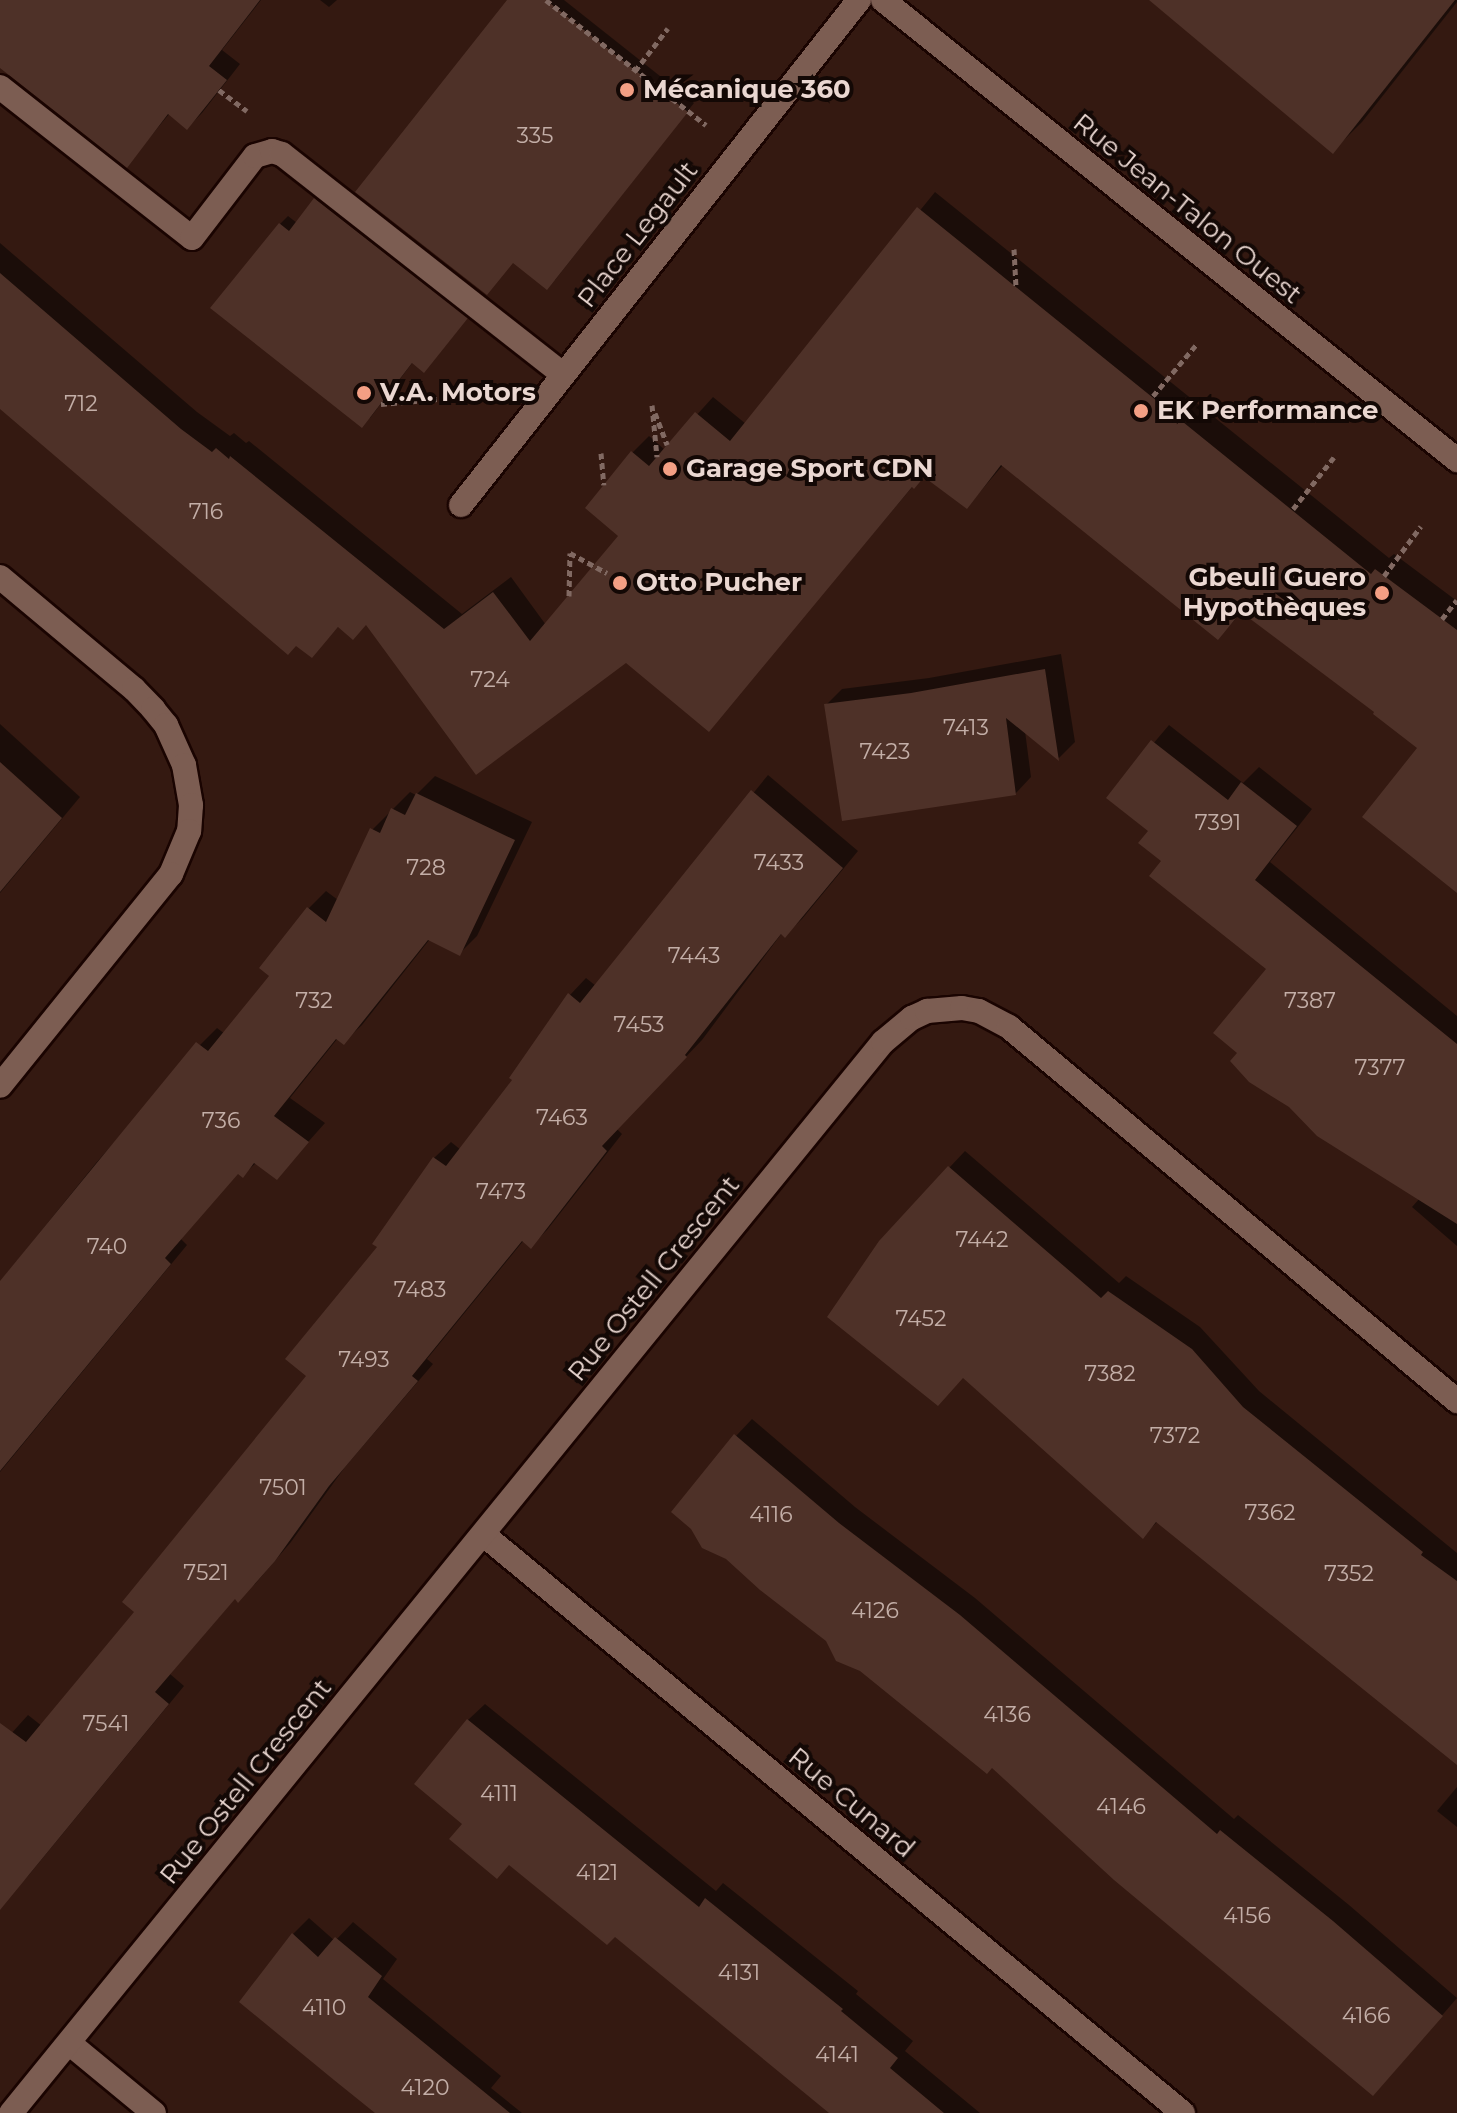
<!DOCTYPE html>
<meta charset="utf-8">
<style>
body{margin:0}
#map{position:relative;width:1457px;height:2113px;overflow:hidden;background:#341911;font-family:Montserrat,sans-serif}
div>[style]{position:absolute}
.shadow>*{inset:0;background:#0007}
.building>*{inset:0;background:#4e3128}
.path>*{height:5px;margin-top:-2.5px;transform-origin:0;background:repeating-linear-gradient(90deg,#816962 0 6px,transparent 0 10px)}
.roads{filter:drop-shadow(2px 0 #1a0401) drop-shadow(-2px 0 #1a0401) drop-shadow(0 2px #1a0401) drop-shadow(0 -2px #1a0401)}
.lane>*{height:24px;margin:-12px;padding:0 12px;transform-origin:12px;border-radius:12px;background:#7c5d52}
.street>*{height:24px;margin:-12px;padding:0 12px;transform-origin:12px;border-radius:12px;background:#7c5d52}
.secondary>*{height:24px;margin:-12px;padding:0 12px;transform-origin:12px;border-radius:12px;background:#7c5d52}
.dots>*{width:22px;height:22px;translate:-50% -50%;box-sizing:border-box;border:4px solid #130805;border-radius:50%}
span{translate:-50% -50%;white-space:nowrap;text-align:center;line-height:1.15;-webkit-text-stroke:8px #130805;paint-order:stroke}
.number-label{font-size:22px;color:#c3aea7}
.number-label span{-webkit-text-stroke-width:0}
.poi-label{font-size:26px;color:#ead7d1;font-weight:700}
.left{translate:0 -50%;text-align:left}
.right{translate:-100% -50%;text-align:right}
.street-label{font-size:26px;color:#ead7d1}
</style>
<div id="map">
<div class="shadow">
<i style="clip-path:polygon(0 0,261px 0,222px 50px,240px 64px,202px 113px,187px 128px,170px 113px,127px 165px,0 64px)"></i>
<i style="clip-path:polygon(320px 0,337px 0,329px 7px)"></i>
<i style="clip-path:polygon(509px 0,564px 0,694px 103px,555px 280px)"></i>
<i style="clip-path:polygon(1177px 0,1457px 0,1457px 2px,1362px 122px,1333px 151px)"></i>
<i style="clip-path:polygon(323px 191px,474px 310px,432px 362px,413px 362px,370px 418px,280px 224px,288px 216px,297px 223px)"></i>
<i style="clip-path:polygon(935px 192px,1389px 558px,1394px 554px,1457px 601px,1457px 890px,1419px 748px,1377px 711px,1243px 611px,1218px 638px,1003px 465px,967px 507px,925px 475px,913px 486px,709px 729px,626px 660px,367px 623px,339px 626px,312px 655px,0 406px,0 243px,197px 412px,230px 436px,234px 433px,246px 443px,249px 441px,462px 614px,511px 577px,546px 625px,621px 535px,632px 453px,649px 436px,665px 450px,713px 397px,746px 424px)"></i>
<i style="clip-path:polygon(1061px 654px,1075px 742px,1059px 758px,1025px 731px,1031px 777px,1015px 794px,826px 705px,842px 689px,929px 678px)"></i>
<i style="clip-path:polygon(0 724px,80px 797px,0 893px)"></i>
<i style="clip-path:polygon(1169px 725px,1243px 783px,1259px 767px,1312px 809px,1270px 862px,1457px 1016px,1457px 1246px,1412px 1207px,1420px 1198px,1239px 1053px,1269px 969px,1163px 860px,1151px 831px,1108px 797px)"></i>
<i style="clip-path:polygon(768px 775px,858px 851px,802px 919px,785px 935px,782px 933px,702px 1040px,617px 1129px,622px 1134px,547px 1230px,531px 1246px,524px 1240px,427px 1359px,433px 1364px,345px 1467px,291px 1542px,255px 1584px,236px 1597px,170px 1674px,184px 1686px,28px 1876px,12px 1892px,0 1895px,0 1746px,28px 1715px,42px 1726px,137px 1611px,308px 1375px,379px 1247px,434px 1158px,451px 1142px,461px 1150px,515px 1079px,570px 995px,586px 978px,596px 986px)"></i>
<i style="clip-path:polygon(435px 776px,532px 822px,477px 936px,460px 953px,430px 939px,362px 1025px,344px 1042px,338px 1038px,290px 1098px,325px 1123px,276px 1178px,257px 1162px,243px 1175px,238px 1172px,181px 1239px,187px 1245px,0 1472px,0 1282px,96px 1163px,200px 1045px,217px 1028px,225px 1034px,272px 976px,262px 968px,309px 908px,326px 891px,338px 900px,372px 830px,410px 792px,416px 795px)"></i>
<i style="clip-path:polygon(965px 1151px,1119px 1283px,1126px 1276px,1200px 1327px,1259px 1391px,1457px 1553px,1457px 1763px,1158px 1521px,1143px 1536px,949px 1168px)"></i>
<i style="clip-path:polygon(752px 1419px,855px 1507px,975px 1598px,1234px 1819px,1238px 1815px,1349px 1905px,1457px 1998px,1389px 2077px,736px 1436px)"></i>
<i style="clip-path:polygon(485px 1704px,716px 1891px,723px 1883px,858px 1991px,856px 1994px,913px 2041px,905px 2051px,980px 2113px,831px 2113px,615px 1935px,465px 1823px,468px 1720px)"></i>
<i style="clip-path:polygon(1457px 1787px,1457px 1827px,1437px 1811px)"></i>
<i style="clip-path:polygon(309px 1918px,335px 1941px,353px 1922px,397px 1959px,383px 1979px,501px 2076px,491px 2088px,522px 2113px,380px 2113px,293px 1934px)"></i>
</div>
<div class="building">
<i style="clip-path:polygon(0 0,260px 0,209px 66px,227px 80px,187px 130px,168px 114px,127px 168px,0 68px)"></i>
<i style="clip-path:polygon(507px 0,546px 0,688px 112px,547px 290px,513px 263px,487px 295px,355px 192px)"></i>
<i style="clip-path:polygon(1149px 0,1455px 0,1333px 154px)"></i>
<i style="clip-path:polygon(314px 198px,468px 318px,424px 373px,412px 363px,362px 428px,210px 308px,279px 223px,289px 231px)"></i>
<i style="clip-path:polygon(917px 207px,1371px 574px,1375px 569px,1457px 630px,1457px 893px,1362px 817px,1417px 748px,1373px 714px,1374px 712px,1241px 612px,1218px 640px,1001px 465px,967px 509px,924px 477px,914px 489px,912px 487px,709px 732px,626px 663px,476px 775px,366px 625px,353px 640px,338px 627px,312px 658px,296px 646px,288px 655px,0 409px,0 273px,181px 429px,212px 452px,216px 448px,229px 459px,230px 456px,444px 629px,493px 592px,530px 641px,618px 536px,585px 508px,631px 451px,649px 466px,695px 412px,730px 441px)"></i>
<i style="clip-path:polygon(1045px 669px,1059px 761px,1006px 718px,1016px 795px,842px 821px,824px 704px,911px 693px)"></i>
<i style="clip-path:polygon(1151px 740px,1228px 800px,1241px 782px,1297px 826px,1255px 880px,1457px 1044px,1457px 1224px,1317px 1136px,1289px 1107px,1249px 1082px,1230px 1061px,1237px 1053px,1213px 1033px,1266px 969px,1149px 876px,1161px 861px,1138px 843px,1148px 831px,1106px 798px)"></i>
<i style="clip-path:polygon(0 762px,62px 818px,0 892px)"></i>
<i style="clip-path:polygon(751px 790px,843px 868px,785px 938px,781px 934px,685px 1055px,687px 1057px,602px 1146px,607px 1151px,531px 1249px,522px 1241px,412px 1376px,418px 1381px,329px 1486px,275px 1561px,238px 1603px,235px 1599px,155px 1692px,169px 1704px,0 1910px,0 1723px,26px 1742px,134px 1612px,122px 1602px,306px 1376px,285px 1359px,377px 1247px,372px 1244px,433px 1157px,446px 1166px,512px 1080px,509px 1078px,568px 993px,580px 1003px)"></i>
<i style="clip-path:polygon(416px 793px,515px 840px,460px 956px,428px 940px,344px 1045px,336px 1039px,274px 1116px,309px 1142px,277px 1180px,254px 1163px,243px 1178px,238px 1174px,165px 1258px,171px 1264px,0 1471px,0 1281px,196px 1042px,208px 1051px,269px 976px,259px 968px,307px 907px,326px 922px,370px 828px,380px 833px,391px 808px,405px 815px)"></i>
<i style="clip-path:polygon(948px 1166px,1101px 1298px,1108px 1291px,1192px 1349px,1243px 1407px,1423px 1552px,1421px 1555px,1457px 1581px,1457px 1765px,1156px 1522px,1143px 1539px,963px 1378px,938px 1406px,827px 1317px,879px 1241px)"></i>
<i style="clip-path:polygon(734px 1434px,839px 1523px,960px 1615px,1217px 1834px,1220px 1830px,1333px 1921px,1443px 2016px,1373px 2096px,1114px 1880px,992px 1768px,987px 1774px,860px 1671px,836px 1661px,826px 1641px,760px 1590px,726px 1559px,702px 1548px,691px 1529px,671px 1512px)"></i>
<i style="clip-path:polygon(467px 1719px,699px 1907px,705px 1898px,843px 2009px,841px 2011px,898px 2058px,890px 2068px,944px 2113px,829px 2113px,615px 1937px,607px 1945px,509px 1865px,497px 1879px,449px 1839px,462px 1824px,414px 1784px)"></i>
<i style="clip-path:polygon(292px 1933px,318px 1957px,335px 1937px,382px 1976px,368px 1997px,510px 2113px,375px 2113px,334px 2080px,239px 2002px)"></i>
</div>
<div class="path">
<i style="left:546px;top:0;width:203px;rotate:38deg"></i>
<i style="left:635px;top:71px;width:54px;rotate:-52.5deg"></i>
<i style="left:219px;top:90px;width:35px;rotate:37deg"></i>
<i style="left:1014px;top:249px;width:37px;rotate:87deg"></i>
<i style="left:1153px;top:396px;width:67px;rotate:-49.9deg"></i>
<i style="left:381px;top:404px;width:68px;rotate:-5deg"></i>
<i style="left:652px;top:405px;width:52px;rotate:84.5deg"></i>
<i style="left:655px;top:413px;width:34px;rotate:69deg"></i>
<i style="left:601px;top:453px;width:32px;rotate:85deg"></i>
<i style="left:1293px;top:509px;width:66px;rotate:-51.7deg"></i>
<i style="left:1384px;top:576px;width:62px;rotate:-53.5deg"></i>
<i style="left:569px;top:596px;width:43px;rotate:-88.7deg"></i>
<i style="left:570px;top:553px;width:42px;rotate:28.4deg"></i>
<i style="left:1442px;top:619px;width:24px;rotate:-52deg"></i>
</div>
<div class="roads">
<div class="lane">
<i style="left:0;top:87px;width:244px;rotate:38.2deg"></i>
<i style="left:192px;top:238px;width:103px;rotate:-52.5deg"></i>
<i style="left:255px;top:156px;width:18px;rotate:-16deg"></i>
<i style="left:272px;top:151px;width:10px;rotate:17deg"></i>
<i style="left:282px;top:154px;width:357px;rotate:38.1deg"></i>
</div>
<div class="street">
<i style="left:461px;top:505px;width:643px;rotate:-51.76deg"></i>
<i style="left:0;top:577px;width:175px;rotate:39.9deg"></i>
<i style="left:134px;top:689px;width:28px;rotate:46deg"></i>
<i style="left:153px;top:709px;width:21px;rotate:51deg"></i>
<i style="left:166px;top:725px;width:44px;rotate:65.8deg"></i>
<i style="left:184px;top:765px;width:41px;rotate:80.1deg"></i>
<i style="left:191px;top:805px;width:26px;rotate:94deg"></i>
<i style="left:189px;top:831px;width:47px;rotate:112.7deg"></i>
<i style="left:171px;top:874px;width:272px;rotate:128.9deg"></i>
<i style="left:484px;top:1535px;width:907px;rotate:39.59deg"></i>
<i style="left:69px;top:2043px;width:110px;rotate:39.5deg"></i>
<i style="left:11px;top:2113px;width:1381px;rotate:-50.85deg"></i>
<i style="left:883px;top:1042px;width:38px;rotate:-40deg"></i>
<i style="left:912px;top:1018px;width:17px;rotate:-25deg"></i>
<i style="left:927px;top:1011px;width:35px;rotate:-5deg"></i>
<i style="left:962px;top:1008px;width:17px;rotate:10deg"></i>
<i style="left:979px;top:1011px;width:34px;rotate:28deg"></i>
<i style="left:1009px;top:1027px;width:584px;rotate:39.86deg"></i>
</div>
<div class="secondary">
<i style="left:883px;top:0;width:736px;rotate:38.71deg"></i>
</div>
</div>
<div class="dots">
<i style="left:627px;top:90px;background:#f39f84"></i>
<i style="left:364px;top:393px;background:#f39f84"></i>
<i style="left:1141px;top:411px;background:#f39f84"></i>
<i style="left:670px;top:469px;background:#f39f84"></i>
<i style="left:620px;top:583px;background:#f39f84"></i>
<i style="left:1382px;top:593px;background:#f39f84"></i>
</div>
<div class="number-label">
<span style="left:535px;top:136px">335</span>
<span style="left:81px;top:404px">712</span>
<span style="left:206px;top:512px">716</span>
<span style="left:490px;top:680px">724</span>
<span style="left:966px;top:728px">7413</span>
<span style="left:885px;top:752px">7423</span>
<span style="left:1218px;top:823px">7391</span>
<span style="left:779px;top:863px">7433</span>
<span style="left:426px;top:868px">728</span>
<span style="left:694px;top:956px">7443</span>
<span style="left:314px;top:1001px">732</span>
<span style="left:1310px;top:1001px">7387</span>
<span style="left:639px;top:1025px">7453</span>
<span style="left:1380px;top:1068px">7377</span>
<span style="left:562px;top:1118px">7463</span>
<span style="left:221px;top:1121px">736</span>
<span style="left:501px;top:1192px">7473</span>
<span style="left:982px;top:1240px">7442</span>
<span style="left:107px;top:1247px">740</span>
<span style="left:420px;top:1290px">7483</span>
<span style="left:921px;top:1319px">7452</span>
<span style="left:364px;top:1360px">7493</span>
<span style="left:1110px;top:1374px">7382</span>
<span style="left:1175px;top:1436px">7372</span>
<span style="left:283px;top:1488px">7501</span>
<span style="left:1270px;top:1513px">7362</span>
<span style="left:771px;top:1515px">4116</span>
<span style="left:206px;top:1573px">7521</span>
<span style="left:1349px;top:1574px">7352</span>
<span style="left:875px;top:1611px">4126</span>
<span style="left:1007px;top:1715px">4136</span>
<span style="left:106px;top:1724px">7541</span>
<span style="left:499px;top:1794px">4111</span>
<span style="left:1121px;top:1807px">4146</span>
<span style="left:597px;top:1873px">4121</span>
<span style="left:1247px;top:1916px">4156</span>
<span style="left:739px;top:1973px">4131</span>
<span style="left:324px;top:2008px">4110</span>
<span style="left:1366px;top:2016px">4166</span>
<span style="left:837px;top:2055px">4141</span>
<span style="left:425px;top:2088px">4120</span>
</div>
<div class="poi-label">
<span class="left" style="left:643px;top:90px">Mécanique 360</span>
<span class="left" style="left:380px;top:393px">V.A. Motors</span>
<span class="left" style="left:1157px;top:411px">EK Performance</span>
<span class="left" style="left:686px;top:469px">Garage Sport CDN</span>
<span class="right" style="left:1366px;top:593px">Gbeuli Guero<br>Hypothèques</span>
<span class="left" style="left:636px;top:583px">Otto Pucher</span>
</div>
<div class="street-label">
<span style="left:1187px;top:209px;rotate:39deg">Rue Jean-Talon Ouest</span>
<span style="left:638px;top:235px;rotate:-52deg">Place Legault</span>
<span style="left:654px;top:1279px;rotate:-51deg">Rue Ostell Crescent</span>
<span style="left:246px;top:1782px;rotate:-51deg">Rue Ostell Crescent</span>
<span style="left:851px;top:1803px;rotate:40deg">Rue Cunard</span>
</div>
</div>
